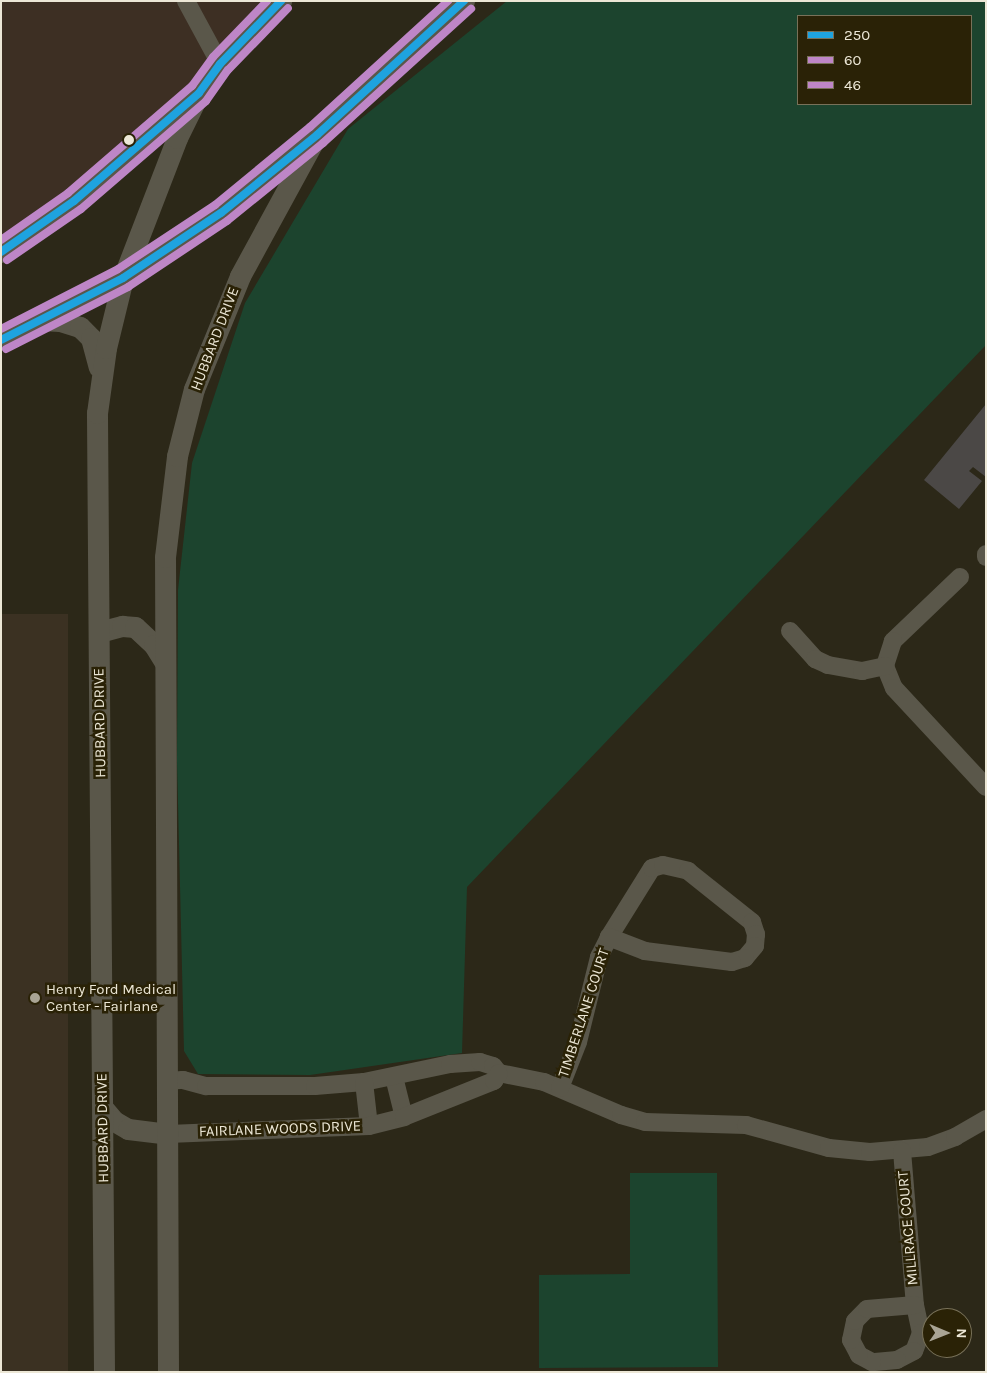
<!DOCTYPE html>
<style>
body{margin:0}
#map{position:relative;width:987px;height:1373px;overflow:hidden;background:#2c2818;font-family:Karla,sans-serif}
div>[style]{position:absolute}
.education>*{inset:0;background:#3d2f23}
.medical>*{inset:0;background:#3b3122;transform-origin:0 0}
.green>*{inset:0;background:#1c442e}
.building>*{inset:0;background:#4b4846}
.minor>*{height:18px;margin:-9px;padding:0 9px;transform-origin:9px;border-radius:9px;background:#5a574a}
.tertiary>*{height:21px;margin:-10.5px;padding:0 10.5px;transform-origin:10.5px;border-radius:10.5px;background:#5a574a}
.bus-1>*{height:8px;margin:-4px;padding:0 4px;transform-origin:4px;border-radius:4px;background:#1ea3df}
.bus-2>*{height:8px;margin:-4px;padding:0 4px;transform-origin:4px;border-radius:4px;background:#be86c7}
.bus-3>*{height:8px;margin:-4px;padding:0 4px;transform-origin:4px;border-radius:4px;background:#be86c7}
.dots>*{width:14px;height:14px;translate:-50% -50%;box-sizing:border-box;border:2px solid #2a2206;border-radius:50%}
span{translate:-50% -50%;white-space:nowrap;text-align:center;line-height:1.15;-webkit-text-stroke:5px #2a2206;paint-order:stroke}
.street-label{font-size:15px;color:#ece7d6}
.poi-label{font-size:15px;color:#ece7d6}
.left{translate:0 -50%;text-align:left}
.frame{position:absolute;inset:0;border:2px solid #ece7d6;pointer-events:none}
.legend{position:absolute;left:797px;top:15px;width:175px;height:90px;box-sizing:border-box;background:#2a2206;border:1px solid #787159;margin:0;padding:6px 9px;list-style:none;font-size:15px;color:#ece7d6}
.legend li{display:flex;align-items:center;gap:10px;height:25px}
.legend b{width:25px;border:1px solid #787159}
.north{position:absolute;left:922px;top:1308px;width:50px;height:50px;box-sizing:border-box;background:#2a2206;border:1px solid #787159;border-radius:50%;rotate:91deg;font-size:14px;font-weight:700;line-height:20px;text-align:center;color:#ece7d6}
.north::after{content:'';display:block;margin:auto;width:18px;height:22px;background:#a9a494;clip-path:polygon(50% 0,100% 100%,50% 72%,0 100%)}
</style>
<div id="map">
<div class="education">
<i style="clip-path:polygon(1px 1px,281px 1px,198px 89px,1px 247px)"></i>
</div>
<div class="medical">
<i style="left:68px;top:614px;width:758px;height:68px;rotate:90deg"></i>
</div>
<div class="green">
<i style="clip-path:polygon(evenodd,507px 1px,986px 1px,986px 345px,467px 887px,462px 1053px,310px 1075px,198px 1074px,184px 1051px,177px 761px,178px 590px,192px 463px,245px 303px,348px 129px,507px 1px,798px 16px,971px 16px,971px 104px,798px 104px,798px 16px)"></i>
<i style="clip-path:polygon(630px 1173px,717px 1173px,718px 1367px,539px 1368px,539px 1275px,630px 1274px)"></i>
</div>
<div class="building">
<i style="clip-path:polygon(986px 404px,986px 477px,973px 467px,969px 471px,982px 481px,959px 509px,924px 480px)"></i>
</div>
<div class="minor">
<i style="left:186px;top:1px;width:72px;rotate:61.6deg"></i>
<i style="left:986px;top:554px;width:3px;rotate:90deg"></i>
<i style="left:960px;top:577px;width:93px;rotate:136.3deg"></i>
<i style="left:893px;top:641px;width:26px;rotate:108deg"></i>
<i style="left:885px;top:666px;width:24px;rotate:68deg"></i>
<i style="left:894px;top:688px;width:135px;rotate:47.1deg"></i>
<i style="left:790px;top:631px;width:38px;rotate:48deg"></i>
<i style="left:815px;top:659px;width:14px;rotate:25deg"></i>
<i style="left:828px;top:665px;width:35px;rotate:10deg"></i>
<i style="left:862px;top:671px;width:24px;rotate:-12deg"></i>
<i style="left:394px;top:1077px;width:41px;rotate:76deg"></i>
<i style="left:167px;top:1081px;width:16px;rotate:-4deg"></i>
<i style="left:183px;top:1080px;width:24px;rotate:15deg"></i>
<i style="left:206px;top:1086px;width:109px"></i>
<i style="left:315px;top:1086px;width:49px;rotate:-4.7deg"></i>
<i style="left:364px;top:1082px;width:88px;rotate:-11.8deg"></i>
<i style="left:450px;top:1064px;width:30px;rotate:-4deg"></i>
<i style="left:480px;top:1062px;width:14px;rotate:17deg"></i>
<i style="left:493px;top:1066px;width:9px;rotate:49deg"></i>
<i style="left:499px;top:1073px;width:46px;rotate:11.3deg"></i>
<i style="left:544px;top:1082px;width:84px;rotate:23.2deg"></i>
<i style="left:621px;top:1115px;width:25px;rotate:16deg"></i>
<i style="left:645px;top:1122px;width:101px;rotate:1.7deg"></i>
<i style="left:746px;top:1125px;width:86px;rotate:15.5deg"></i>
<i style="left:829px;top:1148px;width:41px;rotate:5.6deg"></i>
<i style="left:870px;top:1152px;width:58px;rotate:-4.9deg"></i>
<i style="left:928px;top:1147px;width:29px;rotate:-20deg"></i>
<i style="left:955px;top:1137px;width:36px;rotate:-30deg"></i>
<i style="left:364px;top:1082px;width:44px;rotate:83.5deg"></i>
<i style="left:560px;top:1088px;width:49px;rotate:-68.6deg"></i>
<i style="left:578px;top:1042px;width:88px;rotate:-76.1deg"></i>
<i style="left:599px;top:957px;width:22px;rotate:-63deg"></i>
<i style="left:609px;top:937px;width:81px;rotate:-58.1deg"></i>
<i style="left:652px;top:868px;width:11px;rotate:-15deg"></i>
<i style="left:663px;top:865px;width:26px;rotate:13deg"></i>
<i style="left:688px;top:871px;width:82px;rotate:38.6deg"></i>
<i style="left:752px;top:922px;width:13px;rotate:72deg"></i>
<i style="left:756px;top:934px;width:12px;rotate:95deg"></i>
<i style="left:755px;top:946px;width:16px;rotate:130deg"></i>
<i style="left:745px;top:958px;width:14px;rotate:163deg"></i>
<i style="left:732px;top:962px;width:88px;rotate:-172.8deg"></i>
<i style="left:645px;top:951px;width:39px;rotate:-159deg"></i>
<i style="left:168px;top:1134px;width:201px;rotate:-2.3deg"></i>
<i style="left:369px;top:1126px;width:36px;rotate:-14deg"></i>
<i style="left:404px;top:1117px;width:97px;rotate:-21.8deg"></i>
<i style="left:494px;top:1081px;width:9px;rotate:-58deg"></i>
<i style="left:902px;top:1151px;width:155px;rotate:85.2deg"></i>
<i style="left:915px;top:1305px;width:29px;rotate:78deg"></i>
<i style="left:921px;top:1333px;width:19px;rotate:111deg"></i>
<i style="left:914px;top:1351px;width:19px;rotate:152deg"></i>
<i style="left:897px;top:1360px;width:25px;rotate:175deg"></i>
<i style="left:872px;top:1362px;width:15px;rotate:-152deg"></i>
<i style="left:859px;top:1355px;width:17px;rotate:-118deg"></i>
<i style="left:851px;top:1340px;width:19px;rotate:-78deg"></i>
<i style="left:855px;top:1321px;width:17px;rotate:-45deg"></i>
<i style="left:867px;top:1309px;width:48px;rotate:-4.8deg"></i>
</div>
<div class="tertiary">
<i style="left:1px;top:252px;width:89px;rotate:-34.9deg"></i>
<i style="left:74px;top:201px;width:165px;rotate:-40.8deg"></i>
<i style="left:199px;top:93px;width:36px;rotate:-54deg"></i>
<i style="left:220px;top:64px;width:88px;rotate:-45.9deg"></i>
<i style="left:40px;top:320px;width:20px;rotate:3deg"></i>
<i style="left:60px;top:321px;width:21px;rotate:17deg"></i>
<i style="left:80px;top:327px;width:16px;rotate:45deg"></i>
<i style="left:91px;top:338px;width:30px;rotate:75deg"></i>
<i style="left:1px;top:340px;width:137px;rotate:-26.9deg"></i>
<i style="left:123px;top:278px;width:118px;rotate:-33.6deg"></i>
<i style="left:221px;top:213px;width:124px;rotate:-39.1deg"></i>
<i style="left:317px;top:135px;width:109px;rotate:-43.5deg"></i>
<i style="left:396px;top:60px;width:90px;rotate:-40.9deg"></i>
<i style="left:99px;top:632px;width:24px;rotate:-15deg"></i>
<i style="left:122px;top:626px;width:13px;rotate:4deg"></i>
<i style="left:135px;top:627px;width:26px;rotate:43deg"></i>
<i style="left:154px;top:645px;width:19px;rotate:58deg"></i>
<i style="left:103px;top:1108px;width:17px;rotate:50deg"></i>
<i style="left:114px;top:1121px;width:16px;rotate:30deg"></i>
<i style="left:128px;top:1129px;width:40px;rotate:7.1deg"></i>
<i style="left:104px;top:1372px;width:959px;rotate:-90.42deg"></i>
<i style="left:97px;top:413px;width:66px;rotate:-82.1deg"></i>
<i style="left:106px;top:348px;width:72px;rotate:-76.3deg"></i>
<i style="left:123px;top:278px;width:150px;rotate:-68.9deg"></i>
<i style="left:177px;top:138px;width:50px;rotate:-63.9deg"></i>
<i style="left:168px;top:1372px;width:815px;rotate:-90.21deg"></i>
<i style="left:165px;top:557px;width:102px;rotate:-83.2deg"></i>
<i style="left:177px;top:456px;width:69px;rotate:-75.8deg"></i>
<i style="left:194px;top:389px;width:122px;rotate:-67.8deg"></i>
<i style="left:240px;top:276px;width:161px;rotate:-61.4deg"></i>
</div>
<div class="bus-1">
<i style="left:1px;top:252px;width:89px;rotate:-34.9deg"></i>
<i style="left:74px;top:201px;width:165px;rotate:-40.8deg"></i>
<i style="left:199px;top:93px;width:36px;rotate:-54deg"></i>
<i style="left:220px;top:64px;width:88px;rotate:-45.9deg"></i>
<i style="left:1px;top:340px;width:137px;rotate:-26.9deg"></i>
<i style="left:123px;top:278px;width:118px;rotate:-33.6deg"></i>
<i style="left:221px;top:213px;width:124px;rotate:-39.1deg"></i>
<i style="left:317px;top:135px;width:199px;rotate:-42.4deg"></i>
</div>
<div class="bus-2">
<i style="left:7px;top:260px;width:90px;rotate:-34.6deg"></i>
<i style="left:81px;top:209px;width:165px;rotate:-40.8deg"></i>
<i style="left:206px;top:101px;width:38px;rotate:-55deg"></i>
<i style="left:228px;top:70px;width:86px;rotate:-45.9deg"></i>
<i style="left:6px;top:349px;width:137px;rotate:-26.9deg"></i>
<i style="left:128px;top:287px;width:119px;rotate:-33.7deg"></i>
<i style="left:227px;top:221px;width:124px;rotate:-39.1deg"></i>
<i style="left:323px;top:143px;width:200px;rotate:-42.2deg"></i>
</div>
<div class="bus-3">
<i style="left:1px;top:240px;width:82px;rotate:-35deg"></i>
<i style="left:68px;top:193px;width:164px;rotate:-40.8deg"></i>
<i style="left:192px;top:86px;width:36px;rotate:-54deg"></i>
<i style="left:213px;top:57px;width:78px;rotate:-46deg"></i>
<i style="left:1px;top:329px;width:131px;rotate:-27.1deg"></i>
<i style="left:118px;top:269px;width:116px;rotate:-33.4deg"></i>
<i style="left:215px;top:205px;width:123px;rotate:-39.4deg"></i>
<i style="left:310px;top:127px;width:187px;rotate:-42.4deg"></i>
</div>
<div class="dots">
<i style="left:129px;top:140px;background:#ece7d6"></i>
<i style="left:35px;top:998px;background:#a9a494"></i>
</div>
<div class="street-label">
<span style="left:215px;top:339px;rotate:-69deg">HUBBARD DRIVE</span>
<span style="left:100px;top:723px;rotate:-91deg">HUBBARD DRIVE</span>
<span style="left:584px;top:1013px;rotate:-72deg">TIMBERLANE COURT</span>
<span style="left:103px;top:1128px;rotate:-91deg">HUBBARD DRIVE</span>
<span style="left:280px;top:1129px;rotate:-2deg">FAIRLANE WOODS DRIVE</span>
<span style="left:908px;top:1228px;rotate:-95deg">MILLRACE COURT</span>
</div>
<div class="poi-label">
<span class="left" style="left:46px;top:998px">Henry Ford Medical<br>Center - Fairlane</span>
</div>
<div class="frame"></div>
<ul class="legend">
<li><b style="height:6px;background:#1ea3df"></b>250</li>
<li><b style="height:6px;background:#be86c7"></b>60</li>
<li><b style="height:6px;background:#be86c7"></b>46</li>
</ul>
<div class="north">N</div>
</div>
